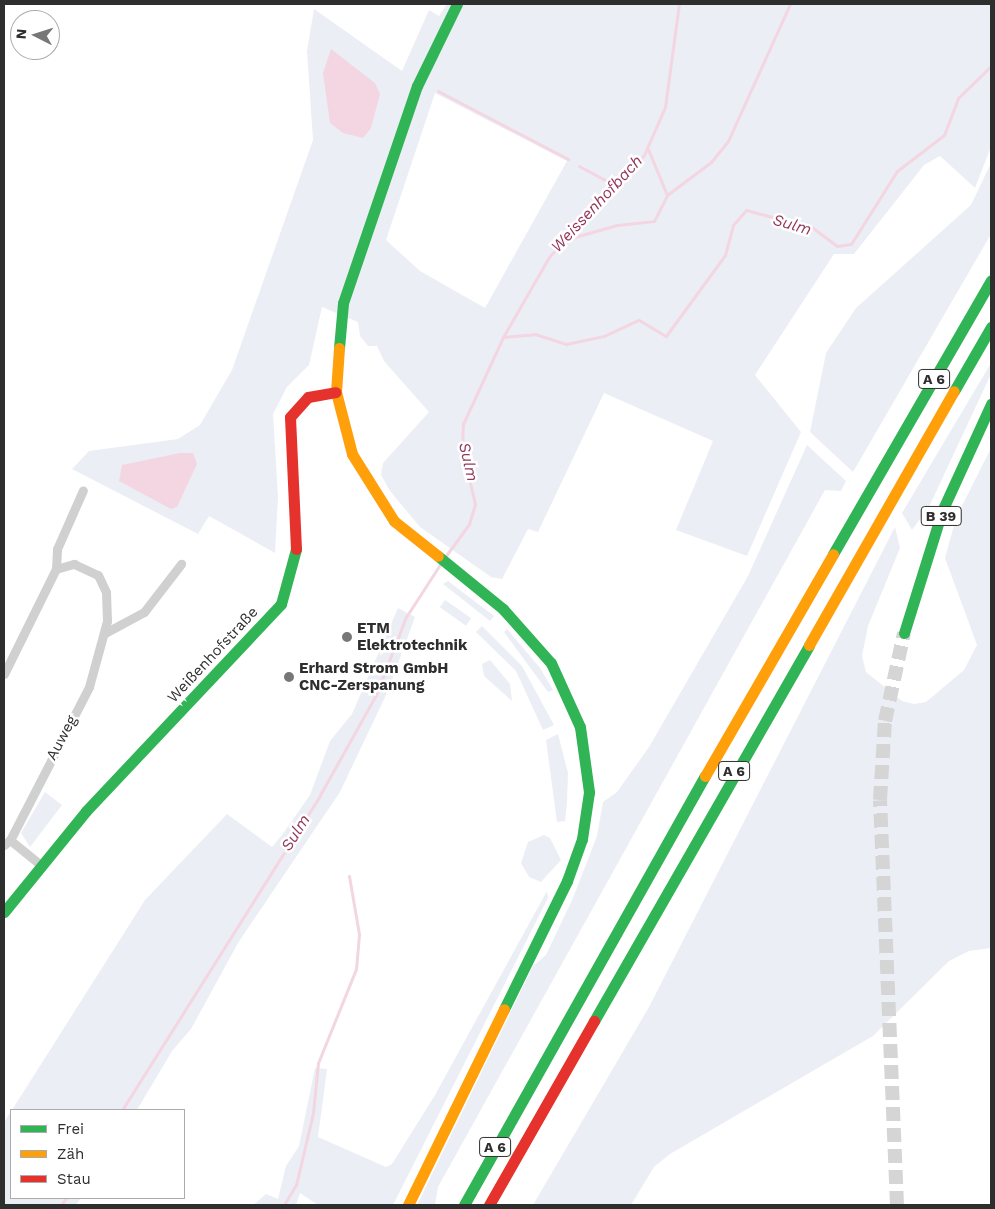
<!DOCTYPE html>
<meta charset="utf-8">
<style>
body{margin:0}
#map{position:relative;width:995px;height:1209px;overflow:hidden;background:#fff;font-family:"Work Sans",sans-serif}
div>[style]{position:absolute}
.green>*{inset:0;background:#ebeef5;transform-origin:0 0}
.water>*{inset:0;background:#f3d6e1}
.stream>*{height:3px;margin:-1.5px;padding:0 1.5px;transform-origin:1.5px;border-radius:1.5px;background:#f3d6e1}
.primary-tunnel>*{height:14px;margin-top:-7px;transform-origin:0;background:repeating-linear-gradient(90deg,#d5d5d5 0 14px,transparent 0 21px)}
.street>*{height:9px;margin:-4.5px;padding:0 4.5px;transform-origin:4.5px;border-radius:4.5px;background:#d0d0d0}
.fast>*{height:11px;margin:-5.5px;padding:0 5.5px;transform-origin:5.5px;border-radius:5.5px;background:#30b455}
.slow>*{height:11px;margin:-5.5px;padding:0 5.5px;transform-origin:5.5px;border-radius:5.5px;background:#ff9f0a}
.jam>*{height:11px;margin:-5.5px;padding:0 5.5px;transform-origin:5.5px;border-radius:5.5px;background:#e5322d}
.dots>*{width:14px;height:14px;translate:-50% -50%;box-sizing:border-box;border:2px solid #fff;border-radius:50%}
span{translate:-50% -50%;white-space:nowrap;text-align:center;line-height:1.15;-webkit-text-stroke:5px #fff;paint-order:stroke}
.shield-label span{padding:1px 4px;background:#fff;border:1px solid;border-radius:4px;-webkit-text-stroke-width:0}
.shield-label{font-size:14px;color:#2e2e2e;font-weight:700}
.poi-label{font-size:15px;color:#2e2e2e;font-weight:700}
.left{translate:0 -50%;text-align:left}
.street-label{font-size:15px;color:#2e2e2e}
.water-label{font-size:16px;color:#95375a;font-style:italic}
.frame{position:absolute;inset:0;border:5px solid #2e2e2e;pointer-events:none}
.legend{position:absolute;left:10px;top:1109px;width:175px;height:90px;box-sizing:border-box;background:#fff;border:1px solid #ababab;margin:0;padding:6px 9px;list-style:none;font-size:15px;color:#2e2e2e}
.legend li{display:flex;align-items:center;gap:10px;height:25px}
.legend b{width:25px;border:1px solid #ababab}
.north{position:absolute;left:10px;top:10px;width:50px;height:50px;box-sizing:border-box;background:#fff;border:1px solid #ababab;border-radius:50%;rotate:275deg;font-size:14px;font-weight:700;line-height:20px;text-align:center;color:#2e2e2e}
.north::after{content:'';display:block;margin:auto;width:18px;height:22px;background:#777;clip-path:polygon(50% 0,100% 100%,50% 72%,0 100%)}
</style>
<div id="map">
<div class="green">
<i style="clip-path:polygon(evenodd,447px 4px,991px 4px,991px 147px,975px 188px,940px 156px,924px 165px,854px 254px,834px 254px,755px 375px,801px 432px,747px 556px,676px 530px,713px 441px,604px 393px,538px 532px,528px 529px,502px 579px,491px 577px,420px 527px,390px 491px,381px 475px,383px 463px,429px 412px,384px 361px,377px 346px,368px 346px,360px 336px,358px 322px,322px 307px,309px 365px,287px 387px,273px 414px,278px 497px,275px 553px,209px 516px,198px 534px,72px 469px,89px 451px,178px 439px,200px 425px,232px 370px,313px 140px,307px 51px,314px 9px,402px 71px,429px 10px,439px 16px,447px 4px,435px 93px,567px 161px,485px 308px,420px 271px,386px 240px,435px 93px)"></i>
<i style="clip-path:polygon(991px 163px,991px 234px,853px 472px,810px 432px,826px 353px,856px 308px,971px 205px)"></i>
<i style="clip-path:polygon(991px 363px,991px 374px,929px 507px,912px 530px,902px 513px)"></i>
<i style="clip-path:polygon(807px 445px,846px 481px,841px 491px,825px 490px,438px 1187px,435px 1205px,417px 1205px,533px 966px,546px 955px,573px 898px,597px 836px,603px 802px,617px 792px,649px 747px,748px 576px)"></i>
<i style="clip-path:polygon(991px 448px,991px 948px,969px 951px,949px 961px,873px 1036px,670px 1154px,654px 1167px,631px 1205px,533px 1205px,649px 1007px,895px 527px,900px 548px,868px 626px,862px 656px,866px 672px,902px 701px,914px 704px,926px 702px,964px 670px,977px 645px,945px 558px,956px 518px)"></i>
<i style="clip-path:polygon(448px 581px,494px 616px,490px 621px,443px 584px)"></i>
<i style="left:445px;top:600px;width:32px;height:9px;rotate:35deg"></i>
<i style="clip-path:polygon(398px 608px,415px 617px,387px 693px,340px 792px,238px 943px,191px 1029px,172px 1051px,137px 1110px,12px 1110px,145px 900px,227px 814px,272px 847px,282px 835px,310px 795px,330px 741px,352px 714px)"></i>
<i style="clip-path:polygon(482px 626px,522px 666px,554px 725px,543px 730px,516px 671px,476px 632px)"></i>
<i style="clip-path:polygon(507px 629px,540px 668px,553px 690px,548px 692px,504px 632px)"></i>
<i style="clip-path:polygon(490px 660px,510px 684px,512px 701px,484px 676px,482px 664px)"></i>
<i style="clip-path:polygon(558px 734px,568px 773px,567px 803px,565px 821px,557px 822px,546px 740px)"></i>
<i style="clip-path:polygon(45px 792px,62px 805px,30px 847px,21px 833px)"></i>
<i style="clip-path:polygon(544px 835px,550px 838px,561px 860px,541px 882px,529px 877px,521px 863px,528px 842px)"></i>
<i style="clip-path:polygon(547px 891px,548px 898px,393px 1205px,318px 1205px,300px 1193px,296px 1205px,253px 1205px,266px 1194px,278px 1199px,286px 1166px,299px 1146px,315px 1068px,327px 1069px,318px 1137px,386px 1167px,392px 1164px,435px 1095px)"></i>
<i style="clip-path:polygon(11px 1111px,11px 1198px,81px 1198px,76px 1205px,4px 1205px,4px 1123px)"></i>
</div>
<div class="water">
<i style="clip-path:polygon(331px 49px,375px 83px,380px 94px,371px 128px,363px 138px,343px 133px,330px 123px,323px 73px)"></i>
<i style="clip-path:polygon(180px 453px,193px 453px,197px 464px,177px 507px,171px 509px,119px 481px,122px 465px)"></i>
</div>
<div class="stream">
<i style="left:438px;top:91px;width:147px;rotate:27.6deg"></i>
<i style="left:648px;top:149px;width:50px;rotate:67.6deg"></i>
<i style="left:579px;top:166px;width:44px;rotate:28.3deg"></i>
<i style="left:564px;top:240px;width:55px;rotate:-15.8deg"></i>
<i style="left:617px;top:225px;width:37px;rotate:-6deg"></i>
<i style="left:654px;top:221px;width:29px;rotate:-63deg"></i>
<i style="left:667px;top:195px;width:55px;rotate:-36.9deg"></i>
<i style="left:711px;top:162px;width:27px;rotate:-51deg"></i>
<i style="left:728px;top:141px;width:150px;rotate:-65.7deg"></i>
<i style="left:503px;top:337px;width:92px;rotate:-60.1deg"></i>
<i style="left:549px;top:257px;width:139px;rotate:-47deg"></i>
<i style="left:644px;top:155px;width:52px;rotate:-66.4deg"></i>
<i style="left:665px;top:107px;width:104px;rotate:-82.3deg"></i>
<i style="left:445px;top:557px;width:41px;rotate:-54deg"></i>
<i style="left:469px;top:524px;width:21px;rotate:-73deg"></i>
<i style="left:475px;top:504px;width:57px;rotate:-103.3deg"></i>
<i style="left:462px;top:449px;width:25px;rotate:-88deg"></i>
<i style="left:463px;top:424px;width:96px;rotate:-65.3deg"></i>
<i style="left:503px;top:337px;width:32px;rotate:-5deg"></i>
<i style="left:535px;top:334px;width:33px;rotate:18deg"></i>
<i style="left:566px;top:344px;width:39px;rotate:-12deg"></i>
<i style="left:604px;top:336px;width:38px;rotate:-25deg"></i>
<i style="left:639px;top:320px;width:31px;rotate:31deg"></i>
<i style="left:666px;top:336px;width:100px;rotate:-53.9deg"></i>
<i style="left:725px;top:255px;width:31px;rotate:-75deg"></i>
<i style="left:733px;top:225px;width:20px;rotate:-49deg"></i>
<i style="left:746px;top:210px;width:69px;rotate:15deg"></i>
<i style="left:813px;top:228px;width:30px;rotate:37deg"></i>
<i style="left:837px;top:246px;width:14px;rotate:-8deg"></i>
<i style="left:851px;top:244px;width:86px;rotate:-57.8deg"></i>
<i style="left:897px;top:171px;width:59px;rotate:-37.5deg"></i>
<i style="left:944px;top:135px;width:40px;rotate:-69deg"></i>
<i style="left:958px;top:98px;width:46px;rotate:-44.1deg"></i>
<i style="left:122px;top:1110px;width:372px;rotate:-57.8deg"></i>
<i style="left:320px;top:795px;width:115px;rotate:-60.8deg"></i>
<i style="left:376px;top:695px;width:84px;rotate:-69deg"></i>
<i style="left:406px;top:617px;width:64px;rotate:-57.1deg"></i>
<i style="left:285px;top:1203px;width:21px;rotate:-59deg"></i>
<i style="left:296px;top:1185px;width:74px;rotate:-76.7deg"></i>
<i style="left:313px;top:1113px;width:50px;rotate:-84.3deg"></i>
<i style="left:318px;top:1063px;width:101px;rotate:-68deg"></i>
<i style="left:356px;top:969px;width:35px;rotate:-85deg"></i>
<i style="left:359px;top:934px;width:59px;rotate:-99.8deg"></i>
<i style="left:61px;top:1205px;width:9px;rotate:-54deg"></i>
</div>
<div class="primary-tunnel">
<i style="left:897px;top:1205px;width:405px;rotate:-92.4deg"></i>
<i style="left:880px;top:800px;width:79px;rotate:-86.4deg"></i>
<i style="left:885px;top:721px;width:90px;rotate:-77.8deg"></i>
</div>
<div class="street">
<i style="left:56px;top:569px;width:20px;rotate:-87deg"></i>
<i style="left:57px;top:549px;width:64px;rotate:-66.2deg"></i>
<i style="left:105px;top:633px;width:44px;rotate:-28.3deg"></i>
<i style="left:144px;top:612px;width:61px;rotate:-52.4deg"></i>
<i style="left:4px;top:674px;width:117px;rotate:-63.7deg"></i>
<i style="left:56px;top:569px;width:19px;rotate:-16deg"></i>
<i style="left:74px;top:564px;width:26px;rotate:25deg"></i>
<i style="left:98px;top:575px;width:19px;rotate:65deg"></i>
<i style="left:106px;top:592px;width:29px;rotate:88deg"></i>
<i style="left:107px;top:621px;width:68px;rotate:105.3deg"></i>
<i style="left:89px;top:687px;width:172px;rotate:117.3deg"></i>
<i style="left:10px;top:840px;width:8px;rotate:140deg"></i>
<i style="left:10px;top:840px;width:38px;rotate:39deg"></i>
</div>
<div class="fast">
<i style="left:339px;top:348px;width:45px;rotate:-84.9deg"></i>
<i style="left:343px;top:303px;width:229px;rotate:-71.2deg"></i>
<i style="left:417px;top:86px;width:91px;rotate:-64deg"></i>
<i style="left:954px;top:391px;width:74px;rotate:-60deg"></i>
<i style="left:833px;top:554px;width:316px;rotate:-60deg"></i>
<i style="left:438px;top:556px;width:84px;rotate:39.2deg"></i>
<i style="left:503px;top:609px;width:72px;rotate:48.4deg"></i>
<i style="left:551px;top:663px;width:70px;rotate:65.6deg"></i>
<i style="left:580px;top:727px;width:66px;rotate:82.1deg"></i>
<i style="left:589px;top:792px;width:48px;rotate:98.5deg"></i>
<i style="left:582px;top:839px;width:45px;rotate:109.7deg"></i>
<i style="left:567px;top:881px;width:143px;rotate:116.2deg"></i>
<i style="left:904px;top:633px;width:128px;rotate:-72.7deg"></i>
<i style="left:942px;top:511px;width:118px;rotate:-65.4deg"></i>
<i style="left:4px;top:912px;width:130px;rotate:-50.9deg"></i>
<i style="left:86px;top:811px;width:284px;rotate:-46.7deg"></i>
<i style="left:281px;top:604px;width:57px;rotate:-74.7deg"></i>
<i style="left:594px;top:1021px;width:433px;rotate:-60.2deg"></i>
<i style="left:464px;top:1205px;width:492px;rotate:-60.7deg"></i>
</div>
<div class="slow">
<i style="left:339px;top:348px;width:44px;rotate:93.9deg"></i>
<i style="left:336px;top:392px;width:64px;rotate:75.5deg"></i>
<i style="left:352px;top:454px;width:79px;rotate:57.9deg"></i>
<i style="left:394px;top:521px;width:56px;rotate:38.5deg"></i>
<i style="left:809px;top:645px;width:292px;rotate:-60.3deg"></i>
<i style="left:705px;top:776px;width:256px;rotate:-60deg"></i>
<i style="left:408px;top:1205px;width:218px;rotate:-63.9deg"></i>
</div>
<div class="jam">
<i style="left:296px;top:549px;width:132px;rotate:-92.6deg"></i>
<i style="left:290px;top:417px;width:27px;rotate:-48deg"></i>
<i style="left:308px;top:397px;width:28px;rotate:-10deg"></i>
<i style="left:489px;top:1205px;width:212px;rotate:-60.3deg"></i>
</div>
<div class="dots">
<i style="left:347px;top:637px;background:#777"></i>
<i style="left:289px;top:677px;background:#777"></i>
</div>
<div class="shield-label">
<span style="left:934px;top:379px">A 6</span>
<span style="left:941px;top:516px">B 39</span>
<span style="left:734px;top:771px">A 6</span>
<span style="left:495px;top:1147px">A 6</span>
</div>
<div class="poi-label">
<span class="left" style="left:357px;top:637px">ETM<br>Elektrotechnik</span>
<span class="left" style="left:299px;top:677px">Erhard Strom GmbH<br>CNC-Zerspanung</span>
</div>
<div class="street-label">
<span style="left:213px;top:655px;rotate:-47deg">Weißenhofstraße</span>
<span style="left:62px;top:738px;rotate:-62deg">Auweg</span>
</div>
<div class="water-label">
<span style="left:597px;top:204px;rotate:-47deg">Weissenhofbach</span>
<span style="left:792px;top:225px;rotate:16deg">Sulm</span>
<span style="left:468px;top:462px;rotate:77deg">Sulm</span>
<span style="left:296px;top:833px;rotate:-58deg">Sulm</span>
</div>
<div class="frame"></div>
<ul class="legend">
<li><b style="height:6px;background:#30b455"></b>Frei</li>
<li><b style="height:6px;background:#ff9f0a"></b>Zäh</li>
<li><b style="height:6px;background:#e5322d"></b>Stau</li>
</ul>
<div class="north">N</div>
</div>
